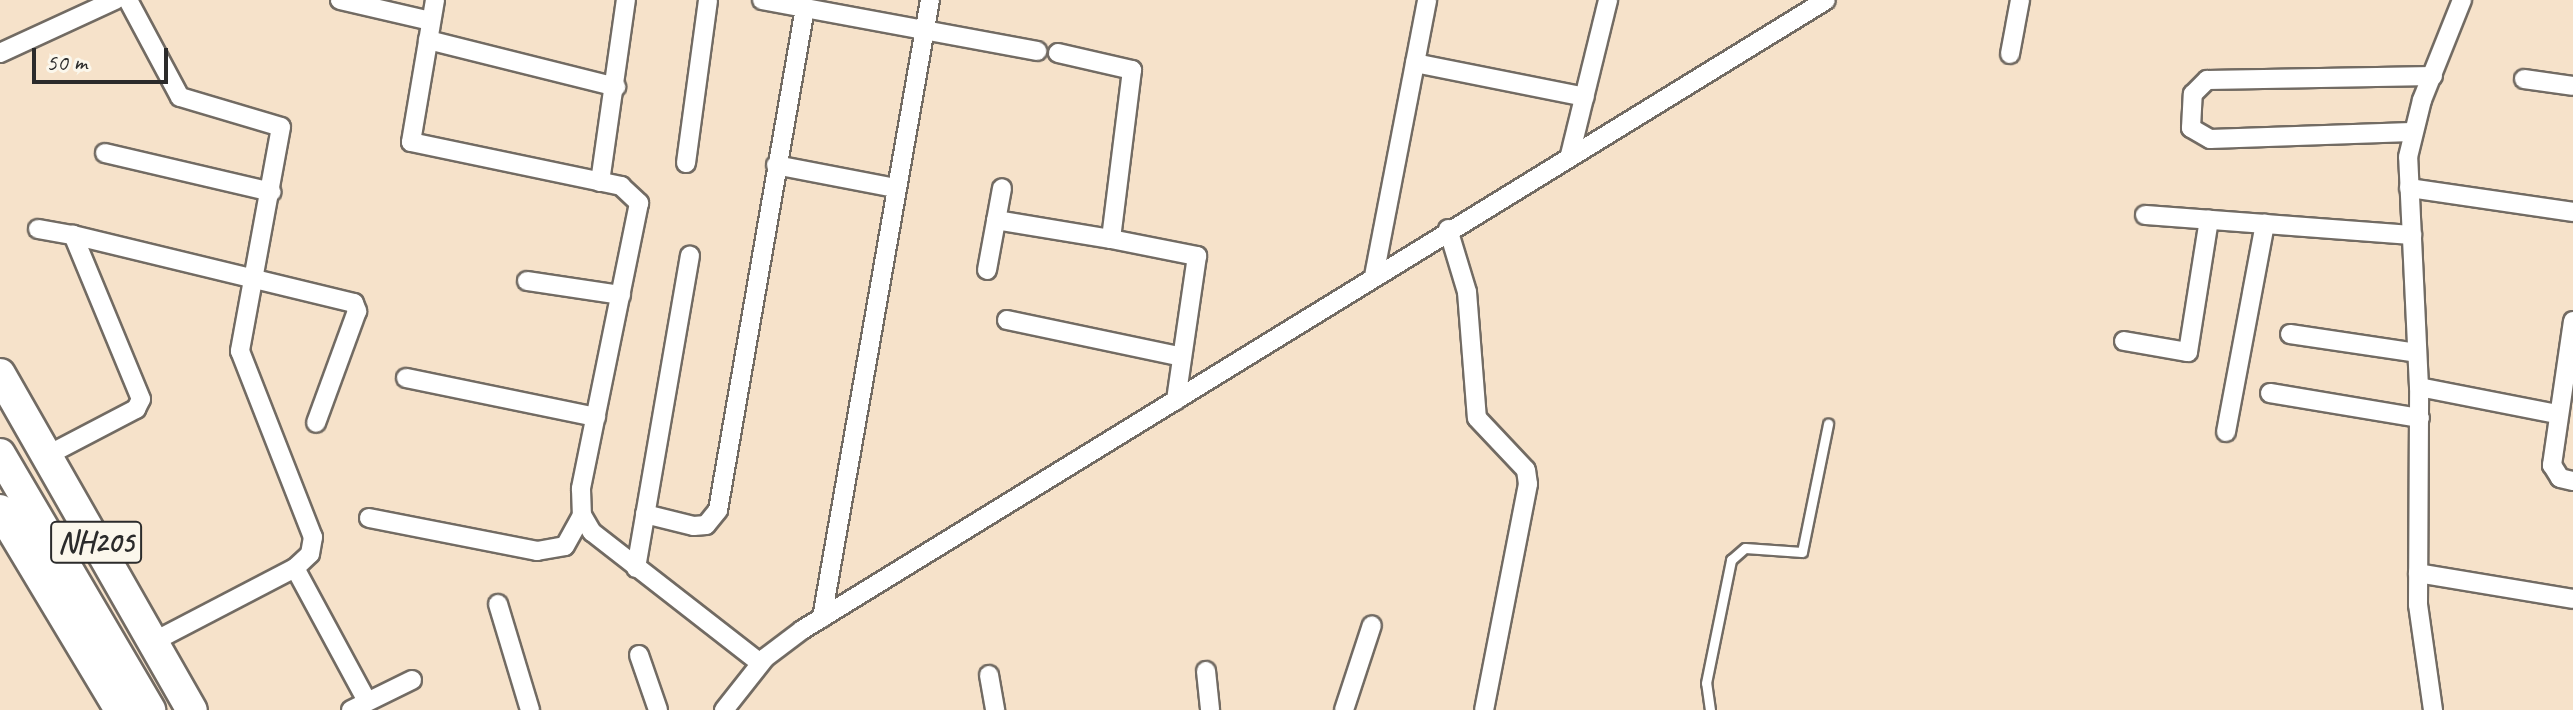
<!DOCTYPE html>
<style>
body{margin:0}
#map{position:relative;width:2573px;height:710px;overflow:hidden;background:#f6e2ca;font-family:Caveat,sans-serif}
div>[style]{position:absolute}
.roads{filter:drop-shadow(2px 0 #726b63) drop-shadow(-2px 0 #726b63) drop-shadow(0 2px #726b63) drop-shadow(0 -2px #726b63)}
.service>*{height:9px;margin:-4.5px;padding:0 4.5px;transform-origin:4.5px;border-radius:4.5px;background:#fff}
.minor>*{height:18px;margin:-9px;padding:0 9px;transform-origin:9px;border-radius:9px;background:#fff}
.trunk>*{height:30px;margin:-15px;padding:0 15px;transform-origin:15px;border-radius:15px;background:#fff}
span{translate:-50% -50%;white-space:nowrap;text-align:center;line-height:1.15;-webkit-text-stroke:6px #fbf7ec;paint-order:stroke}
.shield-label span{padding:2px 6px;background:#fbf7ec;border:2px solid;border-radius:6px;-webkit-text-stroke-width:0}
.shield-label{font-size:30px;color:#2b2b2b;font-weight:700}
.scale{position:absolute;left:32px;top:48px;width:136px;height:36px;box-sizing:border-box;border:4px solid #2b2b2b;border-top:0;padding-left:10px;font-size:24px;line-height:28px;white-space:nowrap;color:#2b2b2b;-webkit-text-stroke:6px #fbf7ec;paint-order:stroke}
</style>
<div id="map">
<div class="roads">
<div class="service">
<i style="left:1710px;top:710px;width:27px;rotate:-98deg"></i>
<i style="left:1706px;top:683px;width:126px;rotate:-78.5deg"></i>
<i style="left:1731px;top:560px;width:18px;rotate:-41deg"></i>
<i style="left:1745px;top:548px;width:57px;rotate:4deg"></i>
<i style="left:1802px;top:552px;width:131px;rotate:-78.5deg"></i>
</div>
<div class="minor">
<i style="left:128px;top:0;width:110px;rotate:61.8deg"></i>
<i style="left:180px;top:97px;width:105px;rotate:16.5deg"></i>
<i style="left:281px;top:127px;width:228px;rotate:100.4deg"></i>
<i style="left:240px;top:351px;width:200px;rotate:68.6deg"></i>
<i style="left:313px;top:537px;width:17px;rotate:100deg"></i>
<i style="left:310px;top:554px;width:21px;rotate:137deg"></i>
<i style="left:295px;top:568px;width:160px;rotate:152.5deg"></i>
<i style="left:340px;top:0;width:93px;rotate:13deg"></i>
<i style="left:435px;top:0;width:144px;rotate:99.6deg"></i>
<i style="left:411px;top:142px;width:215px;rotate:11.8deg"></i>
<i style="left:621px;top:186px;width:25px;rotate:43deg"></i>
<i style="left:639px;top:203px;width:292px;rotate:101.5deg"></i>
<i style="left:581px;top:489px;width:26px;rotate:88deg"></i>
<i style="left:582px;top:515px;width:20px;rotate:60deg"></i>
<i style="left:592px;top:532px;width:213px;rotate:37.9deg"></i>
<i style="left:762px;top:0;width:280px;rotate:10.5deg"></i>
<i style="left:428px;top:40px;width:194px;rotate:14deg"></i>
<i style="left:0;top:53px;width:127px;rotate:-24.7deg"></i>
<i style="left:1058px;top:53px;width:76px;rotate:12.9deg"></i>
<i style="left:1132px;top:70px;width:170px;rotate:97.1deg"></i>
<i style="left:1111px;top:239px;width:88px;rotate:11.2deg"></i>
<i style="left:1197px;top:256px;width:146px;rotate:98.3deg"></i>
<i style="left:2010px;top:54px;width:55px;rotate:-79.5deg"></i>
<i style="left:1415px;top:63px;width:173px;rotate:11.3deg"></i>
<i style="left:2524px;top:79px;width:49px;rotate:8.1deg"></i>
<i style="left:2411px;top:132px;width:201px;rotate:178deg"></i>
<i style="left:2210px;top:139px;width:22px;rotate:-150deg"></i>
<i style="left:2191px;top:128px;width:34px;rotate:-87deg"></i>
<i style="left:2193px;top:94px;width:20px;rotate:-45deg"></i>
<i style="left:2207px;top:80px;width:226px;rotate:-1deg"></i>
<i style="left:105px;top:153px;width:171px;rotate:13.2deg"></i>
<i style="left:1570px;top:155px;width:160px;rotate:-76.2deg"></i>
<i style="left:686px;top:163px;width:164px;rotate:-82.3deg"></i>
<i style="left:776px;top:165px;width:121px;rotate:10.9deg"></i>
<i style="left:600px;top:182px;width:184px;rotate:-81.9deg"></i>
<i style="left:2409px;top:188px;width:166px;rotate:8.3deg"></i>
<i style="left:2145px;top:215px;width:268px;rotate:4.3deg"></i>
<i style="left:996px;top:220px;width:117px;rotate:9.4deg"></i>
<i style="left:38px;top:229px;width:36px;rotate:10deg"></i>
<i style="left:1448px;top:229px;width:66px;rotate:73.2deg"></i>
<i style="left:1467px;top:292px;width:126px;rotate:85.5deg"></i>
<i style="left:1477px;top:418px;width:71px;rotate:46.7deg"></i>
<i style="left:1526px;top:470px;width:14px;rotate:82deg"></i>
<i style="left:1528px;top:484px;width:230px;rotate:101deg"></i>
<i style="left:987px;top:270px;width:83px;rotate:-79.6deg"></i>
<i style="left:1374px;top:276px;width:281px;rotate:-79.1deg"></i>
<i style="left:527px;top:281px;width:95px;rotate:8.5deg"></i>
<i style="left:1007px;top:320px;width:179px;rotate:11.9deg"></i>
<i style="left:2573px;top:321px;width:146px;rotate:98.3deg"></i>
<i style="left:2552px;top:465px;width:15px;rotate:58deg"></i>
<i style="left:2560px;top:478px;width:13px;rotate:13deg"></i>
<i style="left:2290px;top:334px;width:128px;rotate:8.5deg"></i>
<i style="left:2124px;top:341px;width:65px;rotate:9.8deg"></i>
<i style="left:2188px;top:352px;width:134px;rotate:-81deg"></i>
<i style="left:406px;top:378px;width:194px;rotate:11.6deg"></i>
<i style="left:2419px;top:387px;width:141px;rotate:11.1deg"></i>
<i style="left:2270px;top:393px;width:152px;rotate:9.5deg"></i>
<i style="left:2226px;top:432px;width:212px;rotate:-79.4deg"></i>
<i style="left:46px;top:456px;width:102px;rotate:-27.6deg"></i>
<i style="left:136px;top:409px;width:11px;rotate:-63deg"></i>
<i style="left:141px;top:399px;width:178px;rotate:-112.5deg"></i>
<i style="left:73px;top:235px;width:289px;rotate:13.6deg"></i>
<i style="left:354px;top:303px;width:9px;rotate:69deg"></i>
<i style="left:357px;top:311px;width:119px;rotate:110.1deg"></i>
<i style="left:645px;top:514px;width:50px;rotate:13.8deg"></i>
<i style="left:694px;top:526px;width:12px;rotate:-5deg"></i>
<i style="left:706px;top:525px;width:19px;rotate:-51deg"></i>
<i style="left:718px;top:510px;width:509px;rotate:-80.17deg"></i>
<i style="left:369px;top:518px;width:171px;rotate:11.1deg"></i>
<i style="left:537px;top:551px;width:28px;rotate:-10deg"></i>
<i style="left:565px;top:546px;width:35px;rotate:-61deg"></i>
<i style="left:295px;top:568px;width:151px;rotate:61.6deg"></i>
<i style="left:636px;top:568px;width:317px;rotate:-80.2deg"></i>
<i style="left:2418px;top:573px;width:157px;rotate:9.5deg"></i>
<i style="left:498px;top:604px;width:111px;rotate:73.2deg"></i>
<i style="left:822px;top:618px;width:627px;rotate:-80.09deg"></i>
<i style="left:639px;top:655px;width:58px;rotate:70.9deg"></i>
<i style="left:1206px;top:671px;width:39px;rotate:84deg"></i>
<i style="left:989px;top:675px;width:36px;rotate:80deg"></i>
<i style="left:351px;top:710px;width:68px;rotate:-26.2deg"></i>
<i style="left:724px;top:710px;width:66px;rotate:-51.7deg"></i>
<i style="left:765px;top:658px;width:46px;rotate:-37.1deg"></i>
<i style="left:802px;top:630px;width:1202px;rotate:-31.6deg"></i>
<i style="left:1344px;top:710px;width:89px;rotate:-71.8deg"></i>
<i style="left:2433px;top:710px;width:106px;rotate:-98.1deg"></i>
<i style="left:2418px;top:605px;width:218px;rotate:-89.7deg"></i>
<i style="left:2419px;top:387px;width:230px;rotate:-92.7deg"></i>
<i style="left:2408px;top:157px;width:59px;rotate:-76.2deg"></i>
<i style="left:2422px;top:100px;width:108px;rotate:-68.2deg"></i>
</div>
<div class="trunk">
<i style="left:0;top:374px;width:387px;rotate:60.3deg"></i>
<i style="left:0;top:454px;width:297px;rotate:59.6deg"></i>
<i style="left:0;top:510px;width:233px;rotate:59deg"></i>
</div>
</div>
<div class="shield-label">
<span style="left:96px;top:542px">NH205</span>
</div>
<div class="scale">50 m</div>
</div>
